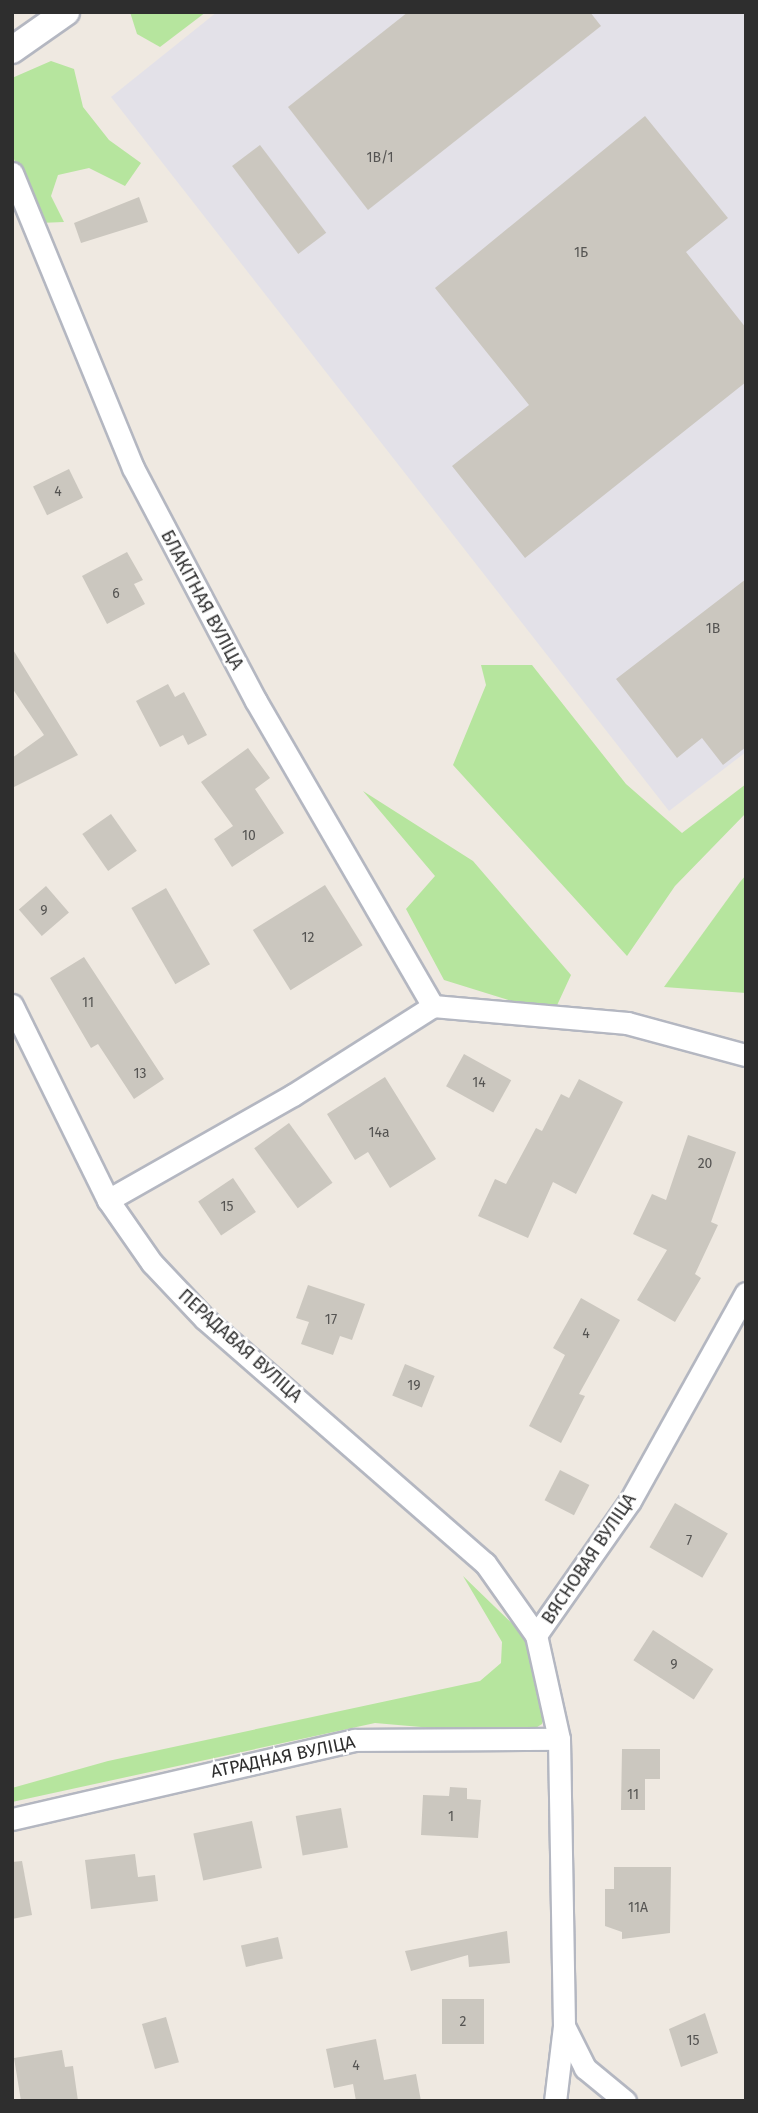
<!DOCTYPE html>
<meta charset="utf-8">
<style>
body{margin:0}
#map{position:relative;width:758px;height:2113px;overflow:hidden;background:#efe9e1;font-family:"Fira Sans",sans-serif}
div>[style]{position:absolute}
.industrial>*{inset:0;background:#e3e1e8}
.green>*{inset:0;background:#b6e59e}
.building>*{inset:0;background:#cbc7bf;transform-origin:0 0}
.roads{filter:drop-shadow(2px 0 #b4b7c1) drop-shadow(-2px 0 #b4b7c1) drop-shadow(0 2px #b4b7c1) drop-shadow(0 -2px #b4b7c1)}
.minor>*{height:21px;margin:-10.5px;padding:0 10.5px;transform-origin:10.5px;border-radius:10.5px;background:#fff}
.tertiary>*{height:26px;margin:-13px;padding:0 13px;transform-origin:13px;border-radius:13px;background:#fff}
span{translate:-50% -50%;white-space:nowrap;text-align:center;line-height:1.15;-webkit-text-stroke:5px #fff;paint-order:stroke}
.number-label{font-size:14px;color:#555452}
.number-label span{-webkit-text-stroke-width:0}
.street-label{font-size:18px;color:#2e2e2e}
.frame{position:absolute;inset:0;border:14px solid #2e2e2e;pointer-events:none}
</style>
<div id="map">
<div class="industrial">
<i style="clip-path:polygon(217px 12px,746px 12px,746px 752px,669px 811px,111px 97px)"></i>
</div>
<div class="green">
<i style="clip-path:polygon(130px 12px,206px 12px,160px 47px,137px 34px)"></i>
<i style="clip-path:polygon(51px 61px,74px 69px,83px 107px,109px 140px,141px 163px,125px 186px,89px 168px,58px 175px,51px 196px,64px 222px,39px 223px,12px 154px,12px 78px)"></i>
<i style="clip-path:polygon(481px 665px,532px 665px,626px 784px,682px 833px,746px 784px,746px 813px,675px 886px,627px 956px,453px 765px,486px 685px)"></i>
<i style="clip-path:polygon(363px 791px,473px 861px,571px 975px,553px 1014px,444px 980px,406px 909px,435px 876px)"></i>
<i style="clip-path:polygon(746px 875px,746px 993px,664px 987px,740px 882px)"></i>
<i style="clip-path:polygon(463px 1576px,524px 1635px,545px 1714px,542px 1724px,523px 1736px,375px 1723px,12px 1802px,12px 1788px,108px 1761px,480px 1681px,501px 1663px,502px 1642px)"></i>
</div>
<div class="building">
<i style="clip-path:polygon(408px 12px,590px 12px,601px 26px,368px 210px,288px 107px)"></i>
<i style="clip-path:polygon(645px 116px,728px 218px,686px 252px,746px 328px,746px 382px,525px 558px,452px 466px,529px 405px,435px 288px)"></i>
<i style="left:260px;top:145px;width:110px;height:35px;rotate:53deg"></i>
<i style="clip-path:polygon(139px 197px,148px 222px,81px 243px,74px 223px)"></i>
<i style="left:69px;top:469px;width:32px;height:40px;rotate:64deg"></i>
<i style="clip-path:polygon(127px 552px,143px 580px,134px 584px,145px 604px,107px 624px,82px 576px)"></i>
<i style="clip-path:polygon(746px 579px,746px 747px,723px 765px,702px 738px,677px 758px,616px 679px)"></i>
<i style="clip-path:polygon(12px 648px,78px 755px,12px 788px,12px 758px,44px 735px,12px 688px)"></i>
<i style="clip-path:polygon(168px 684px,175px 697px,184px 692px,207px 735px,188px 745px,183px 735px,160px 747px,136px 701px)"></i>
<i style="clip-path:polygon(248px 748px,270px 778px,255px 789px,284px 833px,232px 867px,214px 839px,233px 826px,201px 782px)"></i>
<i style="left:111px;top:814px;width:45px;height:35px;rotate:55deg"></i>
<i style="left:325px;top:885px;width:71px;height:85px;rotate:58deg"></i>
<i style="left:46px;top:886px;width:35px;height:36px;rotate:49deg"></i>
<i style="left:166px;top:888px;width:88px;height:40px;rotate:60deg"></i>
<i style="clip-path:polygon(84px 957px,164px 1079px,134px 1099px,98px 1044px,91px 1048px,50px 978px)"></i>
<i style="left:464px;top:1054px;width:54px;height:37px;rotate:29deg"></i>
<i style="clip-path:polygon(385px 1077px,436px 1159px,390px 1188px,368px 1152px,355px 1160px,327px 1114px)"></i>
<i style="clip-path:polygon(579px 1079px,623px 1102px,576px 1194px,553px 1182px,528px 1238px,478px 1216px,495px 1179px,506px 1184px,536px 1128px,542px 1131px,561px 1094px,569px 1098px)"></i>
<i style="left:289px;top:1123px;width:74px;height:43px;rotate:54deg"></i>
<i style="clip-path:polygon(688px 1135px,736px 1152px,711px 1222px,718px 1225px,695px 1274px,701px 1278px,675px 1322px,637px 1300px,667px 1250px,633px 1234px,652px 1194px,666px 1200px)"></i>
<i style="left:233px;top:1178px;width:41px;height:42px;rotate:56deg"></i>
<i style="clip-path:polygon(308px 1285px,365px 1304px,352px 1340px,340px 1336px,333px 1355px,301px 1344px,309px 1322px,296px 1318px)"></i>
<i style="clip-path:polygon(581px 1298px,620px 1320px,579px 1394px,585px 1396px,561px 1443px,529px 1426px,565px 1355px,553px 1348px)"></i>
<i style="left:405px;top:1364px;width:32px;height:34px;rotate:22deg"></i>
<i style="left:560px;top:1470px;width:33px;height:34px;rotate:27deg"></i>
<i style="left:675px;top:1503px;width:61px;height:51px;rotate:30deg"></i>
<i style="left:653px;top:1630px;width:72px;height:36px;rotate:33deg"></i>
<i style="clip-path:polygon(622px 1749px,660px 1749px,660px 1779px,645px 1779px,645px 1810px,621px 1810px)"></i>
<i style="clip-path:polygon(450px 1787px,467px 1788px,467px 1799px,481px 1800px,478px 1838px,421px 1835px,423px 1795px,449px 1796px)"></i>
<i style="left:341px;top:1808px;width:40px;height:46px;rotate:80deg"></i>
<i style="left:252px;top:1821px;width:48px;height:60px;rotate:78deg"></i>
<i style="clip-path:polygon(135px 1854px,138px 1877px,155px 1875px,158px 1901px,91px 1909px,85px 1860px)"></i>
<i style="clip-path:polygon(22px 1861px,32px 1915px,12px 1919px,12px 1862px)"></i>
<i style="clip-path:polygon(614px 1867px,671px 1867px,670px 1933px,622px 1939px,622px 1932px,605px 1926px,605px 1889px,614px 1889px)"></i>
<i style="clip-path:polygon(507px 1931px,510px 1963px,469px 1967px,468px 1955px,411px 1971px,405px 1951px)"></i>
<i style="left:278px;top:1937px;width:22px;height:38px;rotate:77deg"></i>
<i style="left:442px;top:1999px;width:42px;height:45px"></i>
<i style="clip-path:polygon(705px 2013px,718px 2053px,681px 2067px,669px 2029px)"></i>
<i style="left:166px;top:2017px;width:47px;height:25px;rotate:74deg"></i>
<i style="clip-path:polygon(376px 2039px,384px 2080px,416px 2074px,421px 2101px,356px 2101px,353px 2084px,334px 2088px,326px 2049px)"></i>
<i style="clip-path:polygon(62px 2050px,65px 2067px,73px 2066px,78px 2101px,21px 2101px,14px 2058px)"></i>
</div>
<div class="roads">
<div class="minor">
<i style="left:12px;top:173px;width:319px;rotate:67.7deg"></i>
<i style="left:133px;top:468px;width:263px;rotate:62.2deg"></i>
<i style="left:256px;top:701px;width:353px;rotate:59.9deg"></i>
<i style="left:12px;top:1005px;width:217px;rotate:63.8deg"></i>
<i style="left:108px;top:1200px;width:77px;rotate:55.1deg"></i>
<i style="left:152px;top:1263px;width:77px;rotate:46.6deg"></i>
<i style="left:205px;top:1319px;width:371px;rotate:41.1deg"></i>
<i style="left:485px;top:1563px;width:88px;rotate:54.7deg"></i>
<i style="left:536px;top:1635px;width:107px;rotate:77.5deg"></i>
<i style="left:559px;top:1739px;width:287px;rotate:89deg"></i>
<i style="left:564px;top:2026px;width:76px;rotate:96.8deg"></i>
<i style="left:108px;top:1200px;width:213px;rotate:-29.6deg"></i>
<i style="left:293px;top:1095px;width:166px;rotate:-32.4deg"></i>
<i style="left:433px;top:1006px;width:195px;rotate:5deg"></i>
<i style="left:627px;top:1023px;width:123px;rotate:15.1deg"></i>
<i style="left:536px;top:1635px;width:164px;rotate:-55deg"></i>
<i style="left:630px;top:1501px;width:238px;rotate:-60.9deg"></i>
<i style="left:12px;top:1819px;width:351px;rotate:-13deg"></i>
<i style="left:354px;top:1740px;width:205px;rotate:-0.3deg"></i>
<i style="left:564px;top:2026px;width:47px;rotate:63.4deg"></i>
<i style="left:585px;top:2068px;width:52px;rotate:39.5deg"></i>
</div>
<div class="tertiary">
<i style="left:12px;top:50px;width:66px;rotate:-35.1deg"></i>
</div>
</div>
<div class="number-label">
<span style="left:380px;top:158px">1В/1</span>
<span style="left:581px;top:253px">1Б</span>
<span style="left:58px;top:492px">4</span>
<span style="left:116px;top:594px">6</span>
<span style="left:713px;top:629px">1В</span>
<span style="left:249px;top:836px">10</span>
<span style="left:44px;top:911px">9</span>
<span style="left:308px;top:938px">12</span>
<span style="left:88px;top:1003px">11</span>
<span style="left:140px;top:1074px">13</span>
<span style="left:479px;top:1083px">14</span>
<span style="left:379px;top:1133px">14а</span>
<span style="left:705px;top:1164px">20</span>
<span style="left:227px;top:1207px">15</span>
<span style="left:331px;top:1320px">17</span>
<span style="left:586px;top:1334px">4</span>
<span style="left:414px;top:1386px">19</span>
<span style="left:689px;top:1541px">7</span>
<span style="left:674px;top:1665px">9</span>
<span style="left:633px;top:1795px">11</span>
<span style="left:451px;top:1817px">1</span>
<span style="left:638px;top:1908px">11А</span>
<span style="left:463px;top:2022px">2</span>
<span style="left:693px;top:2041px">15</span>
<span style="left:356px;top:2066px">4</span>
</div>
<div class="street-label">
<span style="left:202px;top:600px;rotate:62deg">БЛАКІТНАЯ ВУЛІЦА</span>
<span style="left:240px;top:1346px;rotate:42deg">ПЕРАДАВАЯ ВУЛІЦА</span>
<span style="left:589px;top:1559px;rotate:-56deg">ВЯСНОВАЯ ВУЛІЦА</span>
<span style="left:283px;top:1757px;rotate:-12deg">АТРАДНАЯ ВУЛІЦА</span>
</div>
<div class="frame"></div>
</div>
